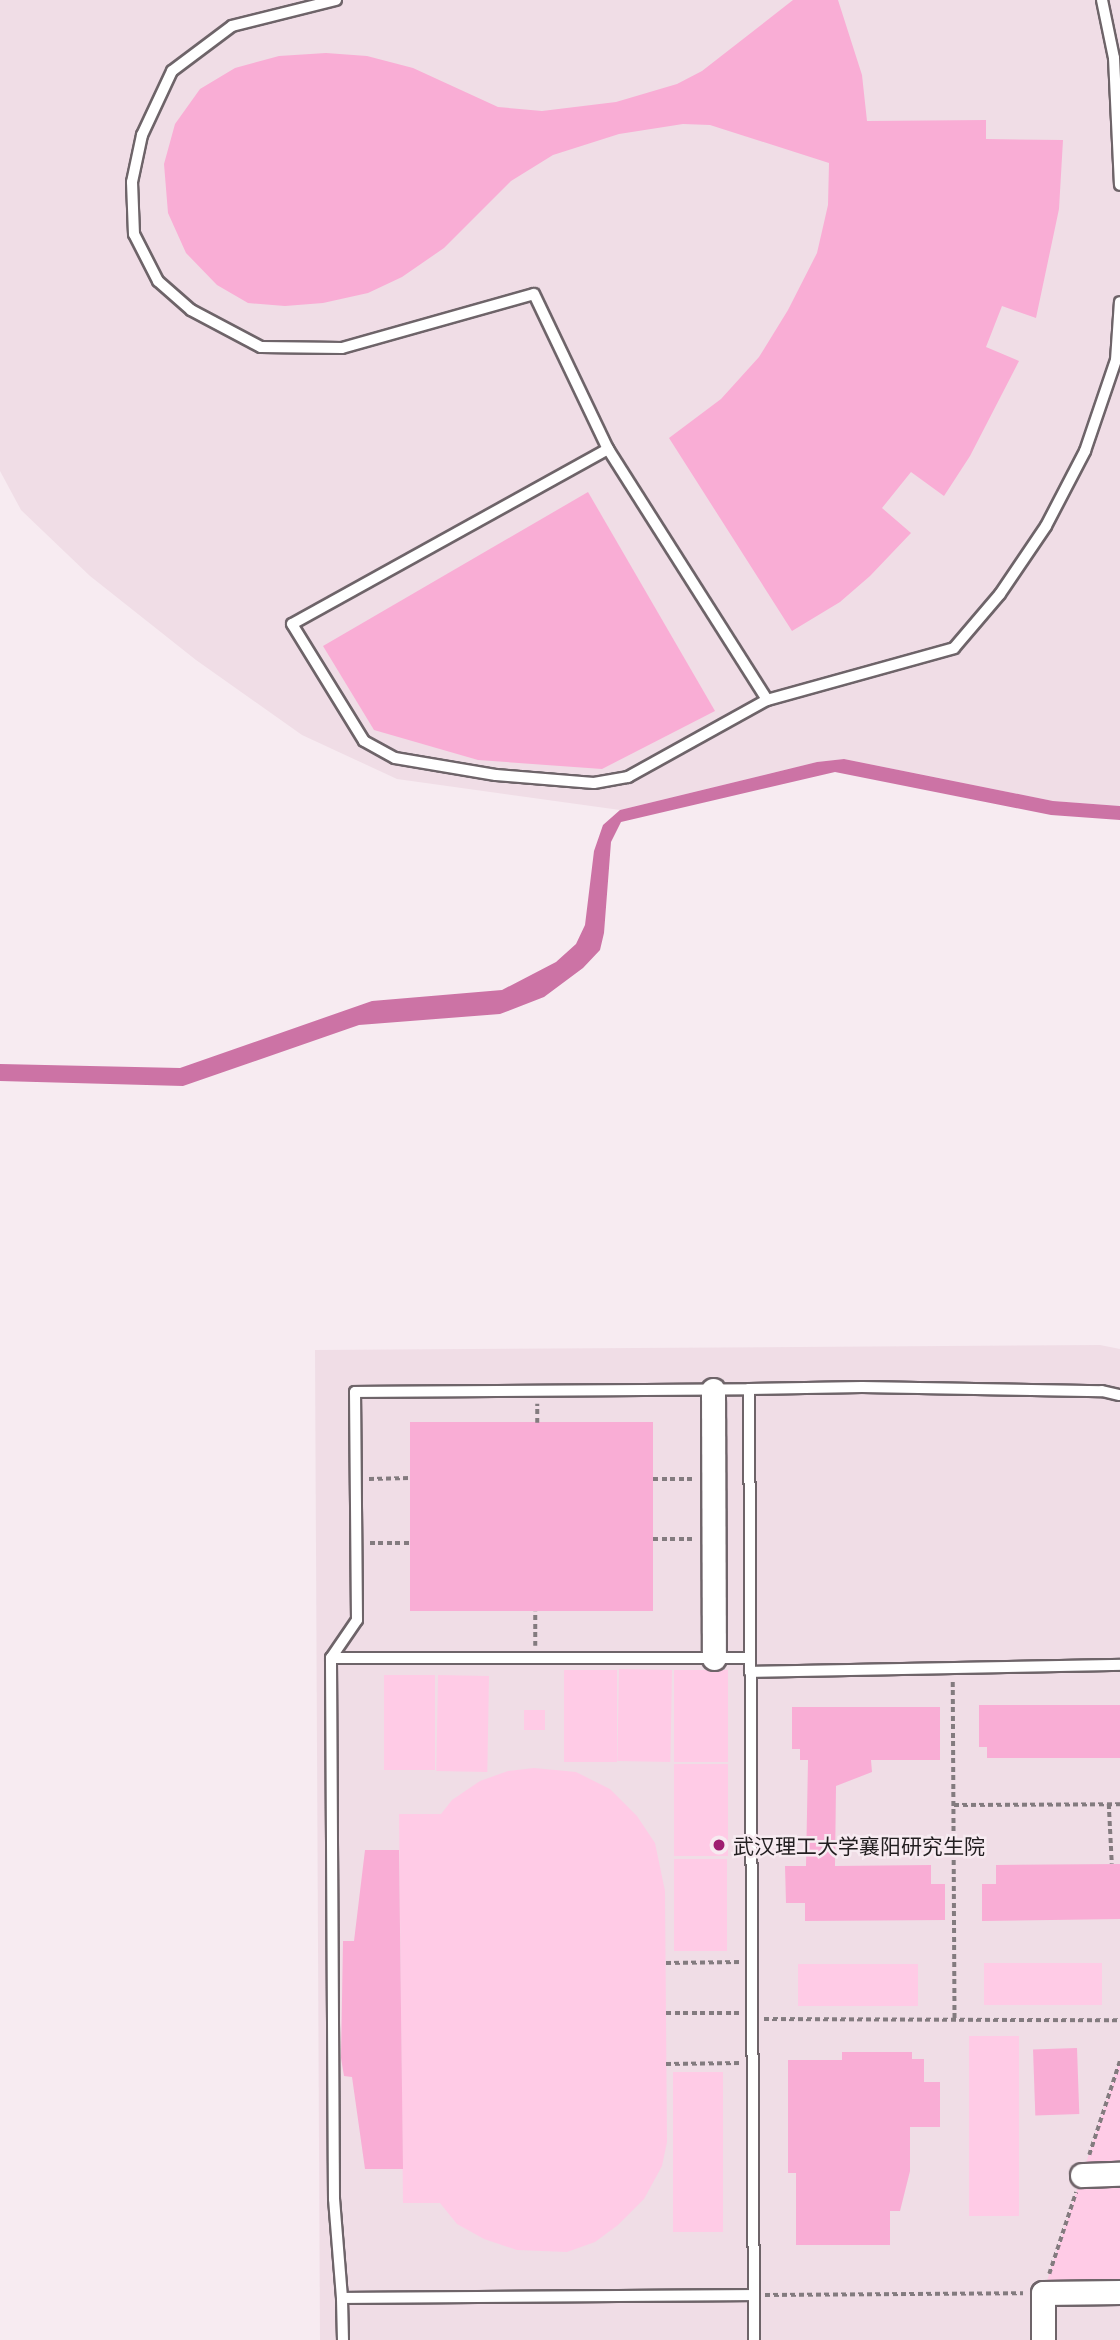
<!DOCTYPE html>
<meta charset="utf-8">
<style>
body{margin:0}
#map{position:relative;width:1120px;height:2340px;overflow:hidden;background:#f7ebf1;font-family:Georgia,"Noto Sans SC",serif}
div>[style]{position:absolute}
.built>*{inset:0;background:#f0dde6}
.green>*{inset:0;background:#ffcbe6;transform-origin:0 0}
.water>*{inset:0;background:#cc73a5}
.building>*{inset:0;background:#f9add5;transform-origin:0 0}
.path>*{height:3.5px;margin-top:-1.75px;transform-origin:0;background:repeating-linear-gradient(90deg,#837b7f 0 5px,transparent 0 8.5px)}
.roads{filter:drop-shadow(2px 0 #6e6469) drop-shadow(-2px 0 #6e6469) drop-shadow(0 2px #6e6469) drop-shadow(0 -2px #6e6469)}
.lane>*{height:10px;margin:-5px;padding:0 5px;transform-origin:5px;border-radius:5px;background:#fff}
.street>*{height:23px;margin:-11.5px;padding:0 11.5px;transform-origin:11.5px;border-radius:11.5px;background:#fff}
.dots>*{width:19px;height:19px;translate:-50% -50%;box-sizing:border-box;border:4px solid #f7ebf1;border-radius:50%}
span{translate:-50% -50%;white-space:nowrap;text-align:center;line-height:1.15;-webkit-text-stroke:5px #f7ebf1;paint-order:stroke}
.poi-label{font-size:21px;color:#221e20}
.left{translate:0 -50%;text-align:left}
</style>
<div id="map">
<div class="built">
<i style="clip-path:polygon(0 0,1120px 0,1120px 806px,1053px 801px,844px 759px,817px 762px,620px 810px,397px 779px,302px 735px,196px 660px,90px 576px,21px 510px,0 471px)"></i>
<i style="clip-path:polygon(1100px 1345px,1120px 1349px,1120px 2340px,320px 2340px,315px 1350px)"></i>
</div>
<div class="green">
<i style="left:619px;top:1669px;width:53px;height:92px;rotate:1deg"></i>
<i style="left:564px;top:1670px;width:53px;height:92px"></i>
<i style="left:674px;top:1670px;width:54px;height:92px"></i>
<i style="left:384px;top:1675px;width:51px;height:95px"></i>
<i style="left:438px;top:1675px;width:51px;height:96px;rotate:1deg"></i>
<i style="left:524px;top:1710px;width:21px;height:20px"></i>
<i style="left:674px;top:1764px;width:54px;height:92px"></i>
<i style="clip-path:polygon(534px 1768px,576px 1772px,610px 1789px,637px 1816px,655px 1843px,665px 1891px,667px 2142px,662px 2166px,644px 2199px,618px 2225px,595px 2242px,567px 2252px,517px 2250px,484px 2239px,457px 2224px,440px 2203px,403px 2203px,399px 1814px,441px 1814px,452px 1800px,480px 1781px,508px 1771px)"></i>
<i style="left:674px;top:1859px;width:53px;height:92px"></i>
<i style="left:1102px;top:1963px;width:42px;height:118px;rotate:90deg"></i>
<i style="left:918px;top:1964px;width:42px;height:120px;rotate:90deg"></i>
<i style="left:969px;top:2036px;width:50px;height:180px"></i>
<i style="clip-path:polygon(1120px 2060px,1120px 2293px,1043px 2293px,1082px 2175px)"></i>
<i style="left:673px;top:2072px;width:50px;height:160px"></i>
</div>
<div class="water">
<i style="clip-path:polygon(844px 759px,1053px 801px,1120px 806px,1120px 820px,1051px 815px,835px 772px,621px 822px,611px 842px,604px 933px,600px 950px,583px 968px,544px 997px,500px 1014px,359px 1025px,183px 1086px,0 1081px,0 1064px,180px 1068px,372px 1001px,502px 990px,556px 962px,576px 944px,585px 925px,594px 851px,603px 825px,620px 810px,817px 762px)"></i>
</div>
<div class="building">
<i style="clip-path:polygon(793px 0,838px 0,862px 75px,867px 121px,986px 120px,986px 139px,1063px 140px,1059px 209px,1036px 318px,1002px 306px,986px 347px,1019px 361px,970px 456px,944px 496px,911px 472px,882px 508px,911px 533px,870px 576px,840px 602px,792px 631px,669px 438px,721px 399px,759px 357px,788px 310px,817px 253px,828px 205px,829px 163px,710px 125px,683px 124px,619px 134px,553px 155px,511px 181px,444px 248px,402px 277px,368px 293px,323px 303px,285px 306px,248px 303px,217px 285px,186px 253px,168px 213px,164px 164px,175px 124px,200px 89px,235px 68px,279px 56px,326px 53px,367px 56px,413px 68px,498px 107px,542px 111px,616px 102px,677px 84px,702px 71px)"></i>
<i style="clip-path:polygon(588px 492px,715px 711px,602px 769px,478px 760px,374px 730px,323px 646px)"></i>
<i style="left:653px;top:1422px;width:189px;height:243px;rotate:90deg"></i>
<i style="clip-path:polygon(979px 1705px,1120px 1705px,1120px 1758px,987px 1758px,987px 1747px,979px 1747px)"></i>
<i style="clip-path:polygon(792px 1707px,940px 1707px,940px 1760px,871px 1760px,872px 1772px,836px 1786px,835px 1866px,931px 1865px,931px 1884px,945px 1884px,945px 1920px,805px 1921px,805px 1903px,786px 1903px,785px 1866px,806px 1866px,808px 1760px,800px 1760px,800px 1749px,792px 1749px)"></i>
<i style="clip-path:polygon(365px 1850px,399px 1850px,403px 2169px,365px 2169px,352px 2077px,344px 2076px,341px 2058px,343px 1941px,354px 1941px)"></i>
<i style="clip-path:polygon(1120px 1864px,1120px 1919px,982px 1921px,982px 1884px,996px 1884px,996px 1865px)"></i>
<i style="left:1077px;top:2048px;width:66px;height:44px;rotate:88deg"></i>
<i style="clip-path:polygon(842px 2052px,912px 2052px,912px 2059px,924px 2059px,924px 2082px,940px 2082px,940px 2127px,910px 2127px,910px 2171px,900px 2211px,890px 2211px,890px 2245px,796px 2245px,796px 2173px,788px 2173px,788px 2060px,842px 2060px)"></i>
</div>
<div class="path">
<i style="left:537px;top:1423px;width:19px;rotate:-90deg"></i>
<i style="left:369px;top:1479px;width:41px;rotate:-1.4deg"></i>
<i style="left:653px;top:1479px;width:40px"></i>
<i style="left:653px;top:1539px;width:40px"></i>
<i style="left:370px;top:1543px;width:40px"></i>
<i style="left:535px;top:1646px;width:34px;rotate:-90deg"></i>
<i style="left:953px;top:1682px;width:338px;rotate:89.7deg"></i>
<i style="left:1109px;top:1804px;width:60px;rotate:87.1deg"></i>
<i style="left:954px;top:1805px;width:166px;rotate:-0.3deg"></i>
<i style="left:835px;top:1844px;width:119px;rotate:-0.5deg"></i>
<i style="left:666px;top:1963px;width:75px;rotate:-0.8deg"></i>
<i style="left:666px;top:2013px;width:73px"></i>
<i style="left:764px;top:2019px;width:356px;rotate:0.2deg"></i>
<i style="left:666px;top:2064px;width:75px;rotate:-0.8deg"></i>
<i style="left:1089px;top:2155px;width:100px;rotate:-71.9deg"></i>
<i style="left:1049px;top:2274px;width:86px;rotate:-71.8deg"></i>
<i style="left:765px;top:2295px;width:258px;rotate:-0.4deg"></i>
</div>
<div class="roads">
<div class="lane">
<i style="left:336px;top:0;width:107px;rotate:166deg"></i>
<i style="left:232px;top:26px;width:75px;rotate:143.1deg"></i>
<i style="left:172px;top:71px;width:71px;rotate:115.1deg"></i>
<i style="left:142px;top:135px;width:48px;rotate:102deg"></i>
<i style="left:132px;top:182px;width:52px;rotate:87.8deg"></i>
<i style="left:134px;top:234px;width:53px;rotate:62.9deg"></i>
<i style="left:158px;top:281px;width:44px;rotate:41.3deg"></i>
<i style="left:191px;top:310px;width:79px;rotate:27.9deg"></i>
<i style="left:261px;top:347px;width:81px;rotate:0.7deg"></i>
<i style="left:342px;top:348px;width:199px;rotate:-15.7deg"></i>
<i style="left:534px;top:294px;width:172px;rotate:64.5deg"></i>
<i style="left:608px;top:449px;width:297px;rotate:57.6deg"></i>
<i style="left:1102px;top:0;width:59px;rotate:78.3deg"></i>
<i style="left:1114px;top:58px;width:127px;rotate:87.3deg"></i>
<i style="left:608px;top:449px;width:361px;rotate:151deg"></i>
<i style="left:292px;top:624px;width:137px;rotate:58.4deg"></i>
<i style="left:364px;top:741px;width:35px;rotate:29deg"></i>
<i style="left:395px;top:758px;width:102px;rotate:9.6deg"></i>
<i style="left:496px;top:775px;width:98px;rotate:4.7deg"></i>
<i style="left:594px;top:783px;width:35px;rotate:-10deg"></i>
<i style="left:628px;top:777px;width:159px;rotate:-29deg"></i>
<i style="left:767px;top:700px;width:194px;rotate:-15.5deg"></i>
<i style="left:954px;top:648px;width:71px;rotate:-49.6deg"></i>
<i style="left:1000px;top:594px;width:82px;rotate:-55.9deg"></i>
<i style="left:1046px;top:526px;width:85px;rotate:-62.5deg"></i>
<i style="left:1085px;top:451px;width:96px;rotate:-71.2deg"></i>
<i style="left:1116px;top:360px;width:58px;rotate:-86.1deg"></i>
<i style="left:331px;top:1658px;width:46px;rotate:-55.6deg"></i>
<i style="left:357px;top:1620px;width:228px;rotate:-90.5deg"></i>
<i style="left:355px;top:1392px;width:394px;rotate:-0.4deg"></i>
<i style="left:750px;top:1672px;width:370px;rotate:-1.1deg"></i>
<i style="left:342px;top:2298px;width:99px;rotate:-94.6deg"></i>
<i style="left:334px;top:2199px;width:541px;rotate:-90.32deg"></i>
<i style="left:331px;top:1658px;width:418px"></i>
<i style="left:343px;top:2340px;width:42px;rotate:-91.4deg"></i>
<i style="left:342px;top:2298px;width:412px;rotate:-0.4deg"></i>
<i style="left:754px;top:2340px;width:951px;rotate:-90.3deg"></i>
<i style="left:749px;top:1389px;width:113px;rotate:-1deg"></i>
<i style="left:862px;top:1387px;width:240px;rotate:1deg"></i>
<i style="left:1102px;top:1391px;width:18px;rotate:13deg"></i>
</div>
<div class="street">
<i style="left:713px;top:1390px;width:268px;rotate:89.8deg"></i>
<i style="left:1082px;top:2175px;width:38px;rotate:-2deg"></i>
<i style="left:1043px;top:2340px;width:47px;rotate:-90deg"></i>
<i style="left:1043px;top:2293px;width:77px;rotate:-0.7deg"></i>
</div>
</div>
<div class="dots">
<i style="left:719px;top:1845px;background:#9e1e71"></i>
</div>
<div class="poi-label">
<span class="left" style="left:733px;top:1845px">武汉理工大学襄阳研究生院</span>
</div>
</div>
